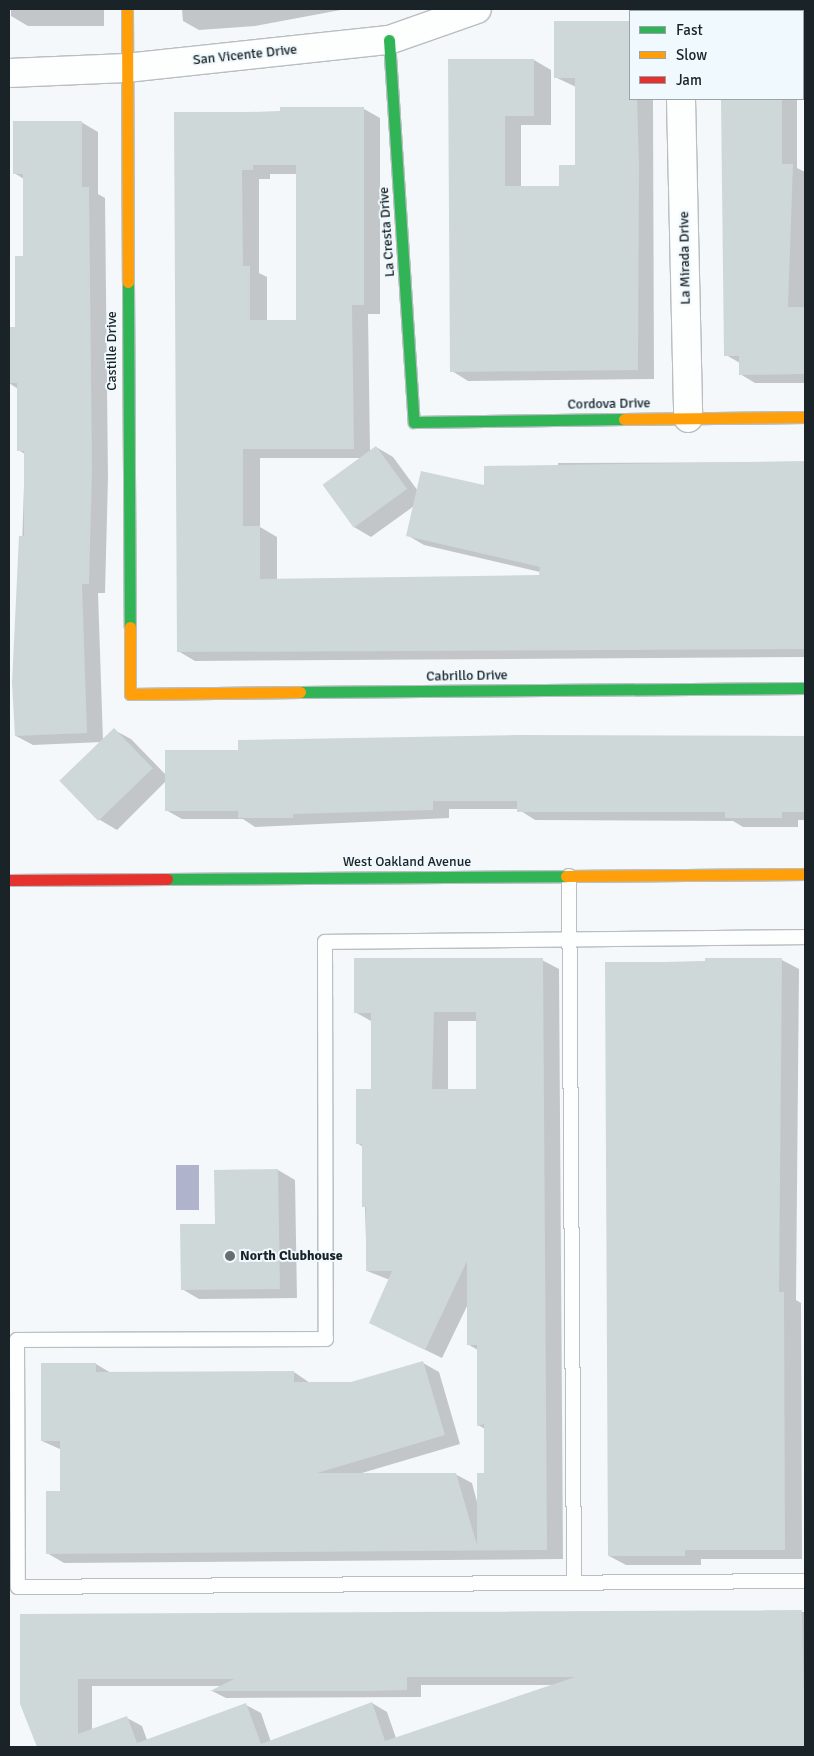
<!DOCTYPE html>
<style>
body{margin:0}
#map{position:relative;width:814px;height:1756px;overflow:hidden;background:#f4f8fa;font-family:Signika,sans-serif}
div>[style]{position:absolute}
.water>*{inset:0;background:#b0b3cc;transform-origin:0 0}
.shadow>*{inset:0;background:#0003}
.building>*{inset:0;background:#ced8d9;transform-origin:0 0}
.roads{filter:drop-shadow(1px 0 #b8bec1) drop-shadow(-1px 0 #b8bec1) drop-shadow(0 1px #b8bec1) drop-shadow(0 -1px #b8bec1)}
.lane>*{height:14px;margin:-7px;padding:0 7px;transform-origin:7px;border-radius:7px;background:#fdfefe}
.street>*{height:28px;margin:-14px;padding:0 14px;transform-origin:14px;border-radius:14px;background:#fdfefe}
.fast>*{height:11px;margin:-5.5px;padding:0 5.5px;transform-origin:5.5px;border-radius:5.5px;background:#30b455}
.slow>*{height:11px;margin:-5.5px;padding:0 5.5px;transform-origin:5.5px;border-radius:5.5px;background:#ff9f0a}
.jam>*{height:11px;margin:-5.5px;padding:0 5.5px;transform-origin:5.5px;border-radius:5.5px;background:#e5322d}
.dots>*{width:14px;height:14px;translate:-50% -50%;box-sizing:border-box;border:2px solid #f0f9fe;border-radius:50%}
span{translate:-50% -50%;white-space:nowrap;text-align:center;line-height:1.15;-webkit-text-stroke:4px #f0f9fe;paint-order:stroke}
.street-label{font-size:14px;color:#1a2327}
.poi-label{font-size:14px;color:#1a2327;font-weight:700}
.left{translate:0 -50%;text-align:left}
.frame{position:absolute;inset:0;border:10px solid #1a2327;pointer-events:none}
.legend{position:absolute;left:629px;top:10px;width:175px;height:90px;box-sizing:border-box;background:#f0f9fe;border:1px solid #9aa3a8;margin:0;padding:6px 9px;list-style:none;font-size:15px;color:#1a2327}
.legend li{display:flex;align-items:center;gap:10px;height:25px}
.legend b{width:25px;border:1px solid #9aa3a8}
</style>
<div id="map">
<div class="water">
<i style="left:176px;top:1165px;width:23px;height:45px"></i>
</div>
<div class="shadow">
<i style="clip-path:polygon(11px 9px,104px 9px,104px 26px,28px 26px,11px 16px)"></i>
<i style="clip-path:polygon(182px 9px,346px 9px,255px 26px,199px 30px,183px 21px)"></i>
<i style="clip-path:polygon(733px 9px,805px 9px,805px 94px,803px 11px)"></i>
<i style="clip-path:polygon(555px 23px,630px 23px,630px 99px,653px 99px,654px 379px,468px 381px,452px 371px,449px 60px,534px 60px,551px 70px,551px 125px,521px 125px,521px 187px,560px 187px,576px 166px,576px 87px,555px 77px)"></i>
<i style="clip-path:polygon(722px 99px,797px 99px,797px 168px,805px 172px,805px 383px,755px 383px,740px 374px,740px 363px,726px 355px)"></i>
<i style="clip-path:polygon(evenodd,364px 109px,380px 118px,380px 314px,368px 314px,370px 451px,376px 447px,393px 457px,418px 491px,485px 487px,558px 468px,558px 463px,805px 462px,805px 657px,195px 661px,178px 651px,175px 114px,364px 109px,270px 174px,297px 174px,297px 322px,267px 322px,267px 277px,259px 273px,259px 179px,270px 179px,270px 174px,364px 109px,260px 458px,361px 458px,354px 527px,371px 537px,414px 506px,407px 535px,424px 545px,540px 572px,540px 576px,277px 580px,277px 537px,260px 527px,260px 458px)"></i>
<i style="clip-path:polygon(81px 122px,98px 132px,98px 194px,105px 198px,108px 478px,105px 593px,98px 593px,103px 741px,114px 730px,131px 739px,166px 775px,239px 751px,239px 741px,805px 737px,805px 820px,798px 820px,798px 827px,743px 827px,733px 821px,535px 820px,518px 809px,449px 809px,449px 818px,255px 827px,243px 819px,182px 819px,166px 810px,166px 781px,117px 830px,100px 820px,62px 782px,102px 742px,33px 745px,16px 736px,25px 454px,18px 450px,18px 389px,9px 383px,9px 328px,16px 328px,24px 257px,24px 179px,14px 173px)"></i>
<i style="clip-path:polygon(evenodd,542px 960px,559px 969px,563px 1559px,64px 1563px,47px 1553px,62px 1492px,62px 1450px,42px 1441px,96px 1364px,111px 1373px,294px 1372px,310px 1383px,351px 1383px,423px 1363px,439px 1372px,460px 1444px,362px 1473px,455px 1474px,472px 1483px,477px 1502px,485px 1474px,485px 1429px,478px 1425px,478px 1350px,469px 1345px,469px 1302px,442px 1358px,370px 1323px,390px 1280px,367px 1271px,363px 1147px,357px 1143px,372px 1091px,371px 1021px,355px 1012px,542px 960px,448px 1021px,477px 1021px,477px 1091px,448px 1091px,448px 1021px)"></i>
<i style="clip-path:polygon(782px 960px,799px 969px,796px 1300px,801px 1303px,802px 1559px,701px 1559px,701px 1565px,626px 1565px,609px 1556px,606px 963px)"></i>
<i style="clip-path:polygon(278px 1170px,295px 1180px,297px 1298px,199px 1299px,182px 1289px,216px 1225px,216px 1171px)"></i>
<i style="clip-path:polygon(evenodd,805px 1612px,805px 1747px,38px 1747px,22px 1704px,22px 1616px,805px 1612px,421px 1685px,555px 1685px,396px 1738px,387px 1712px,372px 1703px,271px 1742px,261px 1713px,246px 1705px,147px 1740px,142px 1726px,127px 1718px,92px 1730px,92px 1686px,221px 1686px,212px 1691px,226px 1698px,421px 1697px,421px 1685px)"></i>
</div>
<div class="building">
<i style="clip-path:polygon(554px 21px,630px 21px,630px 99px,637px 99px,639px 165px,638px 370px,450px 372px,448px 59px,534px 59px,534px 116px,505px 116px,505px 186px,559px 186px,559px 165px,575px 165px,575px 78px,554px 78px)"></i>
<i style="clip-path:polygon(721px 100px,782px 100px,782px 164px,793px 164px,788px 307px,805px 307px,805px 374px,739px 375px,739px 356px,724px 356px)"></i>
<i style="clip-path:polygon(evenodd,280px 107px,364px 107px,364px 305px,352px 305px,354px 449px,243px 449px,243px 526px,260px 526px,260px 579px,539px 575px,540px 567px,406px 536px,421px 471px,484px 485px,484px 466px,805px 461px,805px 649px,177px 652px,174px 112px,280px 112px,280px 107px,253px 165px,296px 165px,296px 320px,250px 320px,250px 266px,243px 266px,242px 170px,253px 170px,253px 165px)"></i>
<i style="clip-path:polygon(13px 121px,82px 121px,82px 187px,89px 187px,92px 468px,89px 584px,82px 584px,87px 733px,15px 736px,12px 683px,19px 536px,24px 536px,24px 451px,17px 451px,17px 383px,9px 383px,9px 327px,15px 327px,15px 256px,23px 256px,23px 174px,13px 174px)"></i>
<i style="left:376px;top:446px;width:53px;height:66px;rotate:54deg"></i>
<i style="left:114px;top:728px;width:56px;height:76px;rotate:46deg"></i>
<i style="clip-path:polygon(517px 735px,805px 736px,805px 812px,782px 812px,782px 818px,725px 818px,725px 812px,517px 812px,517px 801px,433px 801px,433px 810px,293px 814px,293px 818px,238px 818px,238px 811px,165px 811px,165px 750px,238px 750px,238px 740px)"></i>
<i style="clip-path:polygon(evenodd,354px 958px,543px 958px,547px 1550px,46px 1554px,46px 1491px,60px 1491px,60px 1441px,41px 1441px,41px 1363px,96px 1363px,96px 1372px,294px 1371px,294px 1382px,351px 1382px,423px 1361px,445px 1435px,317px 1473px,456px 1473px,477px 1545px,477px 1473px,484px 1473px,484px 1424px,477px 1426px,477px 1345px,467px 1345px,467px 1261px,425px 1350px,369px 1323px,392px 1271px,366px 1271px,366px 1207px,362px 1207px,362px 1144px,356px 1144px,356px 1089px,371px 1089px,371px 1013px,354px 1013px,354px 958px,434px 1012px,476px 1012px,476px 1089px,432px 1089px,434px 1012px)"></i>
<i style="clip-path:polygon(705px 958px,782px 958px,779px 1292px,784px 1292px,785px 1550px,685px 1550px,685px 1556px,608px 1556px,605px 962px,705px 962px)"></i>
<i style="clip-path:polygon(278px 1169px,280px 1289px,181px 1290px,180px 1224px,215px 1224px,214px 1170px)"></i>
<i style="clip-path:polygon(evenodd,802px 1610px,805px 1747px,37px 1747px,20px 1704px,20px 1614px,802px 1610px,407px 1677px,575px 1677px,385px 1741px,372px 1702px,261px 1744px,246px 1703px,137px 1743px,127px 1716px,78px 1734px,78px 1679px,234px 1679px,210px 1691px,369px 1691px,407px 1690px,407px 1677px)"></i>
</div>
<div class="roads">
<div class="lane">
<i style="left:569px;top:876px;width:707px;rotate:89.59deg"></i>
<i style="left:805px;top:937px;width:480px;rotate:179.4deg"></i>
<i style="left:325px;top:942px;width:397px;rotate:89.9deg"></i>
<i style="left:326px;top:1339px;width:309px;rotate:179.8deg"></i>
<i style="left:17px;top:1340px;width:247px;rotate:89.8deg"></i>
<i style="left:18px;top:1587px;width:787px;rotate:-0.44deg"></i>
</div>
<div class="street">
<i style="left:679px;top:9px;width:2px;rotate:90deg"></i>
<i style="left:9px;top:73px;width:117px;rotate:-2.4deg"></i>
<i style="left:126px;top:68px;width:264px;rotate:-6.1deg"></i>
<i style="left:389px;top:40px;width:93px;rotate:-19.4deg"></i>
<i style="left:681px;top:99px;width:319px;rotate:88.7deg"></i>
</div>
<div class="fast">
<i style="left:389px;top:40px;width:383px;rotate:86.3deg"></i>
<i style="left:414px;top:422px;width:210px;rotate:-0.8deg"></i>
<i style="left:128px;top:282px;width:345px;rotate:89.7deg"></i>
<i style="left:300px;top:692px;width:505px;rotate:-0.45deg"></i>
<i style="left:167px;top:879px;width:399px;rotate:-0.4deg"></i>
</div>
<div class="slow">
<i style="left:127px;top:9px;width:273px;rotate:89.8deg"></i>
<i style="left:624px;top:419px;width:181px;rotate:-0.6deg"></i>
<i style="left:130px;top:627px;width:67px;rotate:90deg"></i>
<i style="left:130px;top:694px;width:170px;rotate:-0.7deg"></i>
<i style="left:566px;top:876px;width:239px;rotate:-0.5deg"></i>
</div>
<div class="jam">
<i style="left:9px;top:880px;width:158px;rotate:-0.4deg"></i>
</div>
</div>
<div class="dots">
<i style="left:230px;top:1256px;background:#666e71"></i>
</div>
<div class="street-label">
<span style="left:245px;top:55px;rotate:-6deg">San Vicente Drive</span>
<span style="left:387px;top:232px;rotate:-94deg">La Cresta Drive</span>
<span style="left:685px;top:258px;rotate:-91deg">La Mirada Drive</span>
<span style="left:112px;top:351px;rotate:-90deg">Castille Drive</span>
<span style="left:609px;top:404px;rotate:-1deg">Cordova Drive</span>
<span style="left:467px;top:676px;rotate:-1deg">Cabrillo Drive</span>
<span style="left:407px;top:862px">West Oakland Avenue</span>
</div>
<div class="poi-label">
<span class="left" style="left:240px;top:1256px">North Clubhouse</span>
</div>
<div class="frame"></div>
<ul class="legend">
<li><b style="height:6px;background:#30b455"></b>Fast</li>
<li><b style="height:6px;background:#ff9f0a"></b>Slow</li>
<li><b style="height:6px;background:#e5322d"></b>Jam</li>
</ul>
</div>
